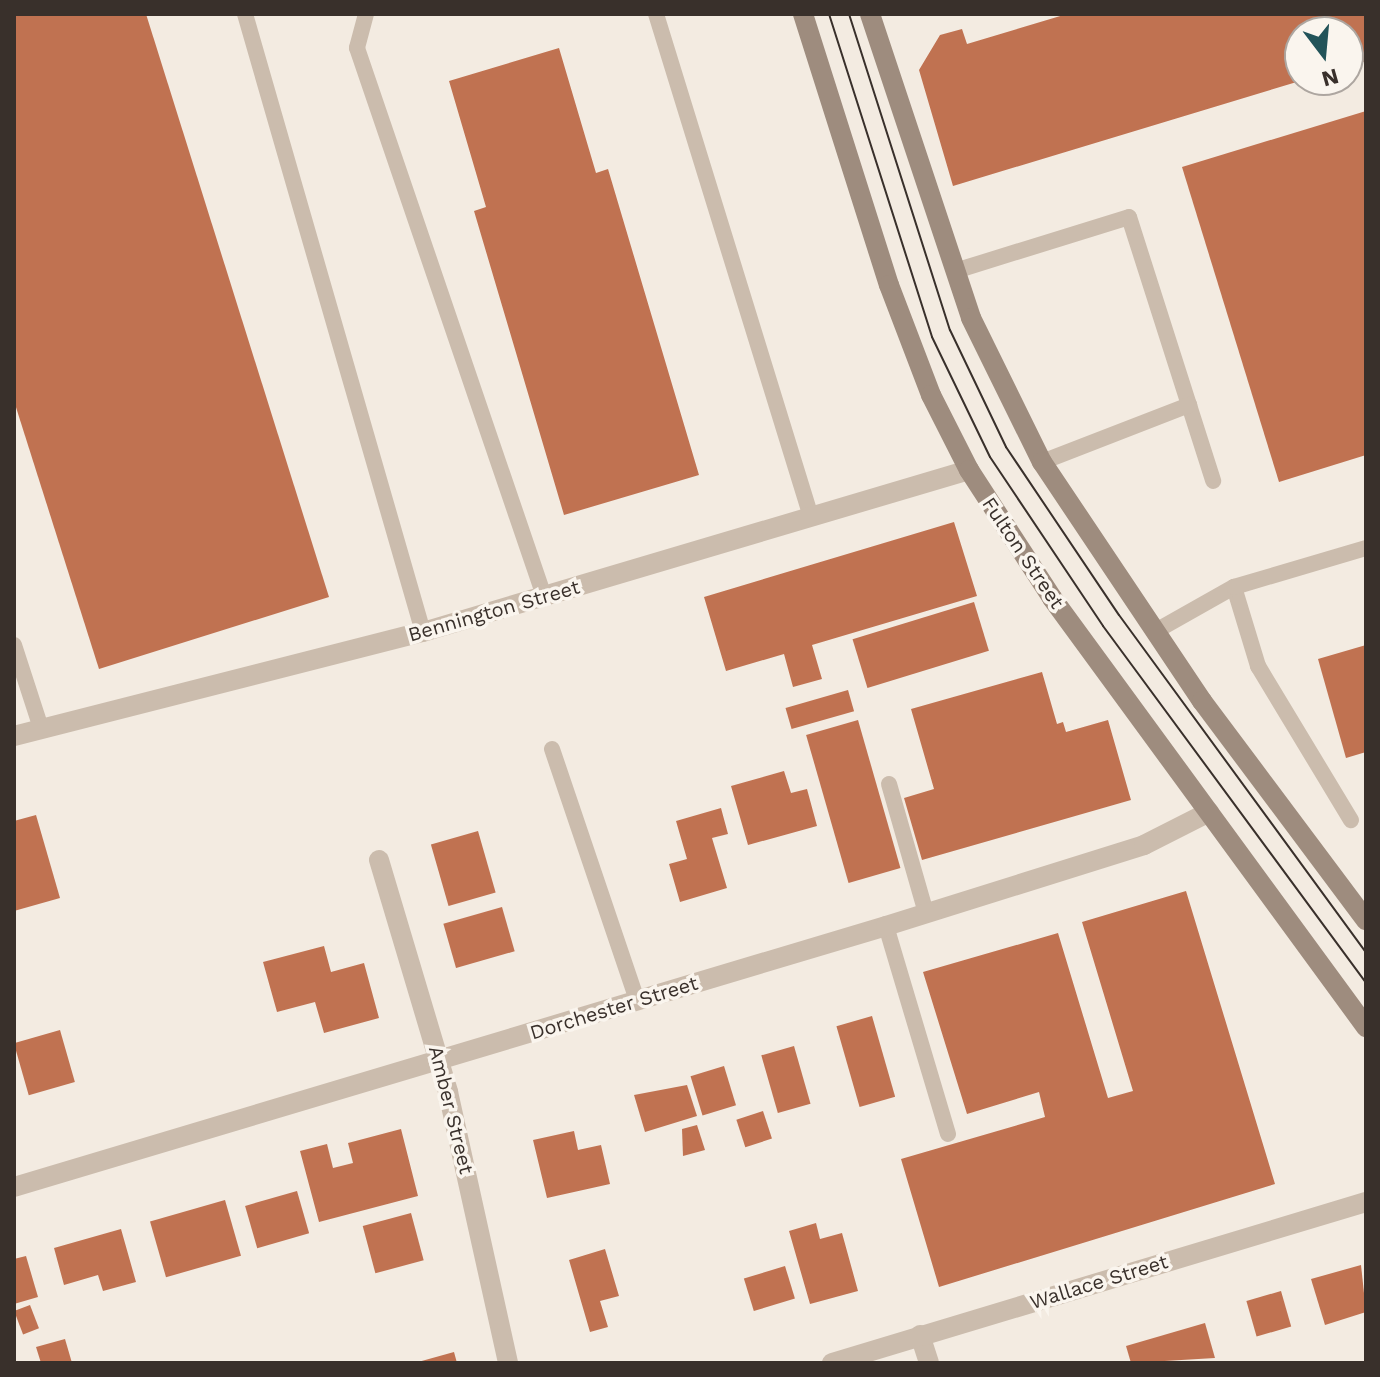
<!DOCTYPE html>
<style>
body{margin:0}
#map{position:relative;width:1380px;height:1377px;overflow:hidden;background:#f3ebe1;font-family:"Work Sans",sans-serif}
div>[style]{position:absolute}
.building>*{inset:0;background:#c07251;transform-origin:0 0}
.lane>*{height:16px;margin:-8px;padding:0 8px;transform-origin:8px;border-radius:8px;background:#cbbcad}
.street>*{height:20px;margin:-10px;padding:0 10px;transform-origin:10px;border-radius:10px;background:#cbbcad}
.secondary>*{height:20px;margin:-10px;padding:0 10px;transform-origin:10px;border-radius:10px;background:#9e8c7e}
.tram>*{height:2px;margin:-1px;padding:0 1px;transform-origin:1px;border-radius:1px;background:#39302b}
span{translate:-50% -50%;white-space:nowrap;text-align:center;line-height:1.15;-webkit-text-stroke:7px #faf5ee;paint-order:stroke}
.street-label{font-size:20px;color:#39302b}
.frame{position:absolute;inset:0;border:16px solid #39302b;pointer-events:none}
.north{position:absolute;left:1284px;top:16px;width:80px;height:80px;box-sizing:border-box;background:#faf5ee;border:2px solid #ada6a0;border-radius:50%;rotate:164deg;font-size:22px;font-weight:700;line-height:32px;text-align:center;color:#39302b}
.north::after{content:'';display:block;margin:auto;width:28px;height:36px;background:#225359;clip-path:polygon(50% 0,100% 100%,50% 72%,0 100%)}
</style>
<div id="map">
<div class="building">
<i style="clip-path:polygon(14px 14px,146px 14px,329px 597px,99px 669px,14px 401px)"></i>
<i style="clip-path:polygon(1067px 14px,1366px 14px,1366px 61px,1348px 67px,1348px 32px,1300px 32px,1300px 81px,953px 186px,919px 70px,940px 35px,962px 29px,967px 44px)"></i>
<i style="clip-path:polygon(559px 48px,596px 173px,608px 169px,699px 475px,564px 515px,474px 211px,486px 207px,449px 81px)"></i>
<i style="clip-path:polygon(1366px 111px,1366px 455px,1279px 482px,1182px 167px)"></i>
<i style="clip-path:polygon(954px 522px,977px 596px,812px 645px,822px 679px,793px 687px,784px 654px,726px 671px,704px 597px)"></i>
<i style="left:974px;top:602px;width:51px;height:127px;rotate:73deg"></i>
<i style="clip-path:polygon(1366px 645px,1366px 752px,1346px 758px,1318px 659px)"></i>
<i style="clip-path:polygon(1042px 672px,1057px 724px,1063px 722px,1066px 732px,1108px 720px,1131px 800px,922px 860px,904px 798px,934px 789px,911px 709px)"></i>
<i style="left:848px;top:690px;width:22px;height:65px;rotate:74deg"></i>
<i style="left:858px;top:720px;width:154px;height:54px;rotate:74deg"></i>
<i style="clip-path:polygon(784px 771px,791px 793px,807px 789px,817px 826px,748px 845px,731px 786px)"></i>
<i style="clip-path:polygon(721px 808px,728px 834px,712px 838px,727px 888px,680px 902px,669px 864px,687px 859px,676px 821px)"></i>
<i style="clip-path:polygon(36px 815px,60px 898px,14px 911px,14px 821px)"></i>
<i style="left:478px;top:831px;width:64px;height:49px;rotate:74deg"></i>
<i style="clip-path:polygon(1186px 891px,1275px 1184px,939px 1287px,901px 1159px,1045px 1117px,1039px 1092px,967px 1114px,923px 972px,1058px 933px,1108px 1098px,1133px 1091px,1082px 922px)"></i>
<i style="left:502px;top:907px;width:46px;height:61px;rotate:74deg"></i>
<i style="clip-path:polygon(324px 946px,331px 972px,364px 963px,379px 1018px,324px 1033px,315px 1002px,277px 1012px,263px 962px)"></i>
<i style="left:872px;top:1016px;width:84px;height:37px;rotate:74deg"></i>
<i style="left:60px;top:1030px;width:54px;height:48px;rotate:74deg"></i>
<i style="left:794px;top:1046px;width:60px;height:34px;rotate:74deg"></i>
<i style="left:724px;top:1066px;width:41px;height:35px;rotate:73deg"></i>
<i style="clip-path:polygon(687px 1085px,697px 1116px,645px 1132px,634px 1095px)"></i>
<i style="left:763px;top:1111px;width:29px;height:28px;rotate:72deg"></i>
<i style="clip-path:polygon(697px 1125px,705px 1150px,683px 1156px,682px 1129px)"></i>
<i style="clip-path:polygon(401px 1129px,418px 1196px,319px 1222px,300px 1151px,327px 1144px,333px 1168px,353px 1163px,348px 1143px)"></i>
<i style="clip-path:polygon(574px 1131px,578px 1150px,601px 1145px,610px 1184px,547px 1198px,533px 1140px)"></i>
<i style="left:297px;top:1191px;width:44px;height:54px;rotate:74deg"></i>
<i style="left:225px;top:1200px;width:58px;height:78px;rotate:74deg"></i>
<i style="left:411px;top:1213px;width:49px;height:50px;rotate:75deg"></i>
<i style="clip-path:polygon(816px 1223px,820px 1239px,842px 1233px,858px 1291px,810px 1304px,789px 1231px)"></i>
<i style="clip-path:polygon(121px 1229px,136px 1282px,103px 1291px,98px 1275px,64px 1285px,54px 1248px)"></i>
<i style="clip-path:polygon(605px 1249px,619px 1296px,600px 1301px,608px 1327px,590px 1332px,569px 1260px)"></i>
<i style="clip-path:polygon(26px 1256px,38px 1297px,14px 1304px,14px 1259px)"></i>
<i style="clip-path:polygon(1361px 1265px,1366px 1312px,1325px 1325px,1311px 1279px)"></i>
<i style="left:785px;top:1266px;width:34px;height:43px;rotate:73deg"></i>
<i style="left:1281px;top:1291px;width:37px;height:36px;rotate:74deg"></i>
<i style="left:30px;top:1305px;width:25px;height:17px;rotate:69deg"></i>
<i style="clip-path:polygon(1205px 1323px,1215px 1358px,1131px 1363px,1126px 1346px)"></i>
<i style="clip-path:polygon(65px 1339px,72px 1363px,41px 1363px,36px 1347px)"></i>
<i style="clip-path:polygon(454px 1352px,457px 1363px,418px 1363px,418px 1362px)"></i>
</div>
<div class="lane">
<i style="left:245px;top:14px;width:643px;rotate:73.93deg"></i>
<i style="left:366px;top:14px;width:35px;rotate:105deg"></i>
<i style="left:357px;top:48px;width:579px;rotate:71.16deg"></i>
<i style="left:656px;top:14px;width:526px;rotate:72.87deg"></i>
<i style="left:955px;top:271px;width:182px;rotate:-17.2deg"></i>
<i style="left:1129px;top:217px;width:277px;rotate:72.3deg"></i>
<i style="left:1042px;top:462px;width:158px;rotate:-21.2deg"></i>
<i style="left:1234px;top:587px;width:83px;rotate:73.1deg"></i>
<i style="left:1258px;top:666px;width:180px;rotate:58.9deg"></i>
<i style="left:1154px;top:632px;width:92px;rotate:-29.4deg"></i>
<i style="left:1234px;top:587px;width:138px;rotate:-16.5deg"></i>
<i style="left:14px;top:645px;width:87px;rotate:72deg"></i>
<i style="left:552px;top:749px;width:265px;rotate:71.3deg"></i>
<i style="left:889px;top:784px;width:134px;rotate:74deg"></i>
<i style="left:886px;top:926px;width:217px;rotate:73.4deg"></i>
</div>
<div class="street">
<i style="left:14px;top:736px;width:422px;rotate:-14.3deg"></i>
<i style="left:423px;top:632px;width:570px;rotate:-16.53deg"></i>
<i style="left:379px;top:860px;width:242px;rotate:73.4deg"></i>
<i style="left:448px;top:1092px;width:278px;rotate:77.5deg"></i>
<i style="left:14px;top:1187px;width:910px;rotate:-16.66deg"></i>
<i style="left:886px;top:926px;width:270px;rotate:-17.4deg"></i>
<i style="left:1144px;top:845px;width:73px;rotate:-26.9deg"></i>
<i style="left:920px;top:1335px;width:29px;rotate:72deg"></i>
<i style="left:832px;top:1363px;width:558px;rotate:-16.78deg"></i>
</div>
<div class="secondary">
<i style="left:803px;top:14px;width:284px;rotate:72.4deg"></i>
<i style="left:889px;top:285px;width:118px;rotate:69.1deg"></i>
<i style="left:931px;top:395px;width:84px;rotate:63.1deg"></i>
<i style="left:969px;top:470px;width:153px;rotate:57deg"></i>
<i style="left:1052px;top:598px;width:532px;rotate:53.8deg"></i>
<i style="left:870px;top:14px;width:320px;rotate:71.6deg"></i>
<i style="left:971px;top:318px;width:161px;rotate:63.8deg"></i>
<i style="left:1042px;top:462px;width:288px;rotate:56.2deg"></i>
<i style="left:1202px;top:701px;width:274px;rotate:53.2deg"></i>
</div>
<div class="tram">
<i style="left:829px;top:14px;width:339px;rotate:72.3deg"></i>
<i style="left:932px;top:337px;width:133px;rotate:64.2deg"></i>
<i style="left:990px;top:457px;width:203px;rotate:56.2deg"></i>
<i style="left:1103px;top:626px;width:443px;rotate:53.6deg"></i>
<i style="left:849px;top:14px;width:332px;rotate:72.3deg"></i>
<i style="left:950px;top:330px;width:130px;rotate:64.4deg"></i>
<i style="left:1006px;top:447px;width:202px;rotate:56.1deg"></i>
<i style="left:1119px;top:615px;width:419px;rotate:53.8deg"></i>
</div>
<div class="street-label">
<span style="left:1023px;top:553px;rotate:56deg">Fulton Street</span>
<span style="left:494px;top:611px;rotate:-16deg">Bennington Street</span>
<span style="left:614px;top:1008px;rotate:-17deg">Dorchester Street</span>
<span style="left:451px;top:1110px;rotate:76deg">Amber Street</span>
<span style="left:1099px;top:1282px;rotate:-17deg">Wallace Street</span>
</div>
<div class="frame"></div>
<div class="north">N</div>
</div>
